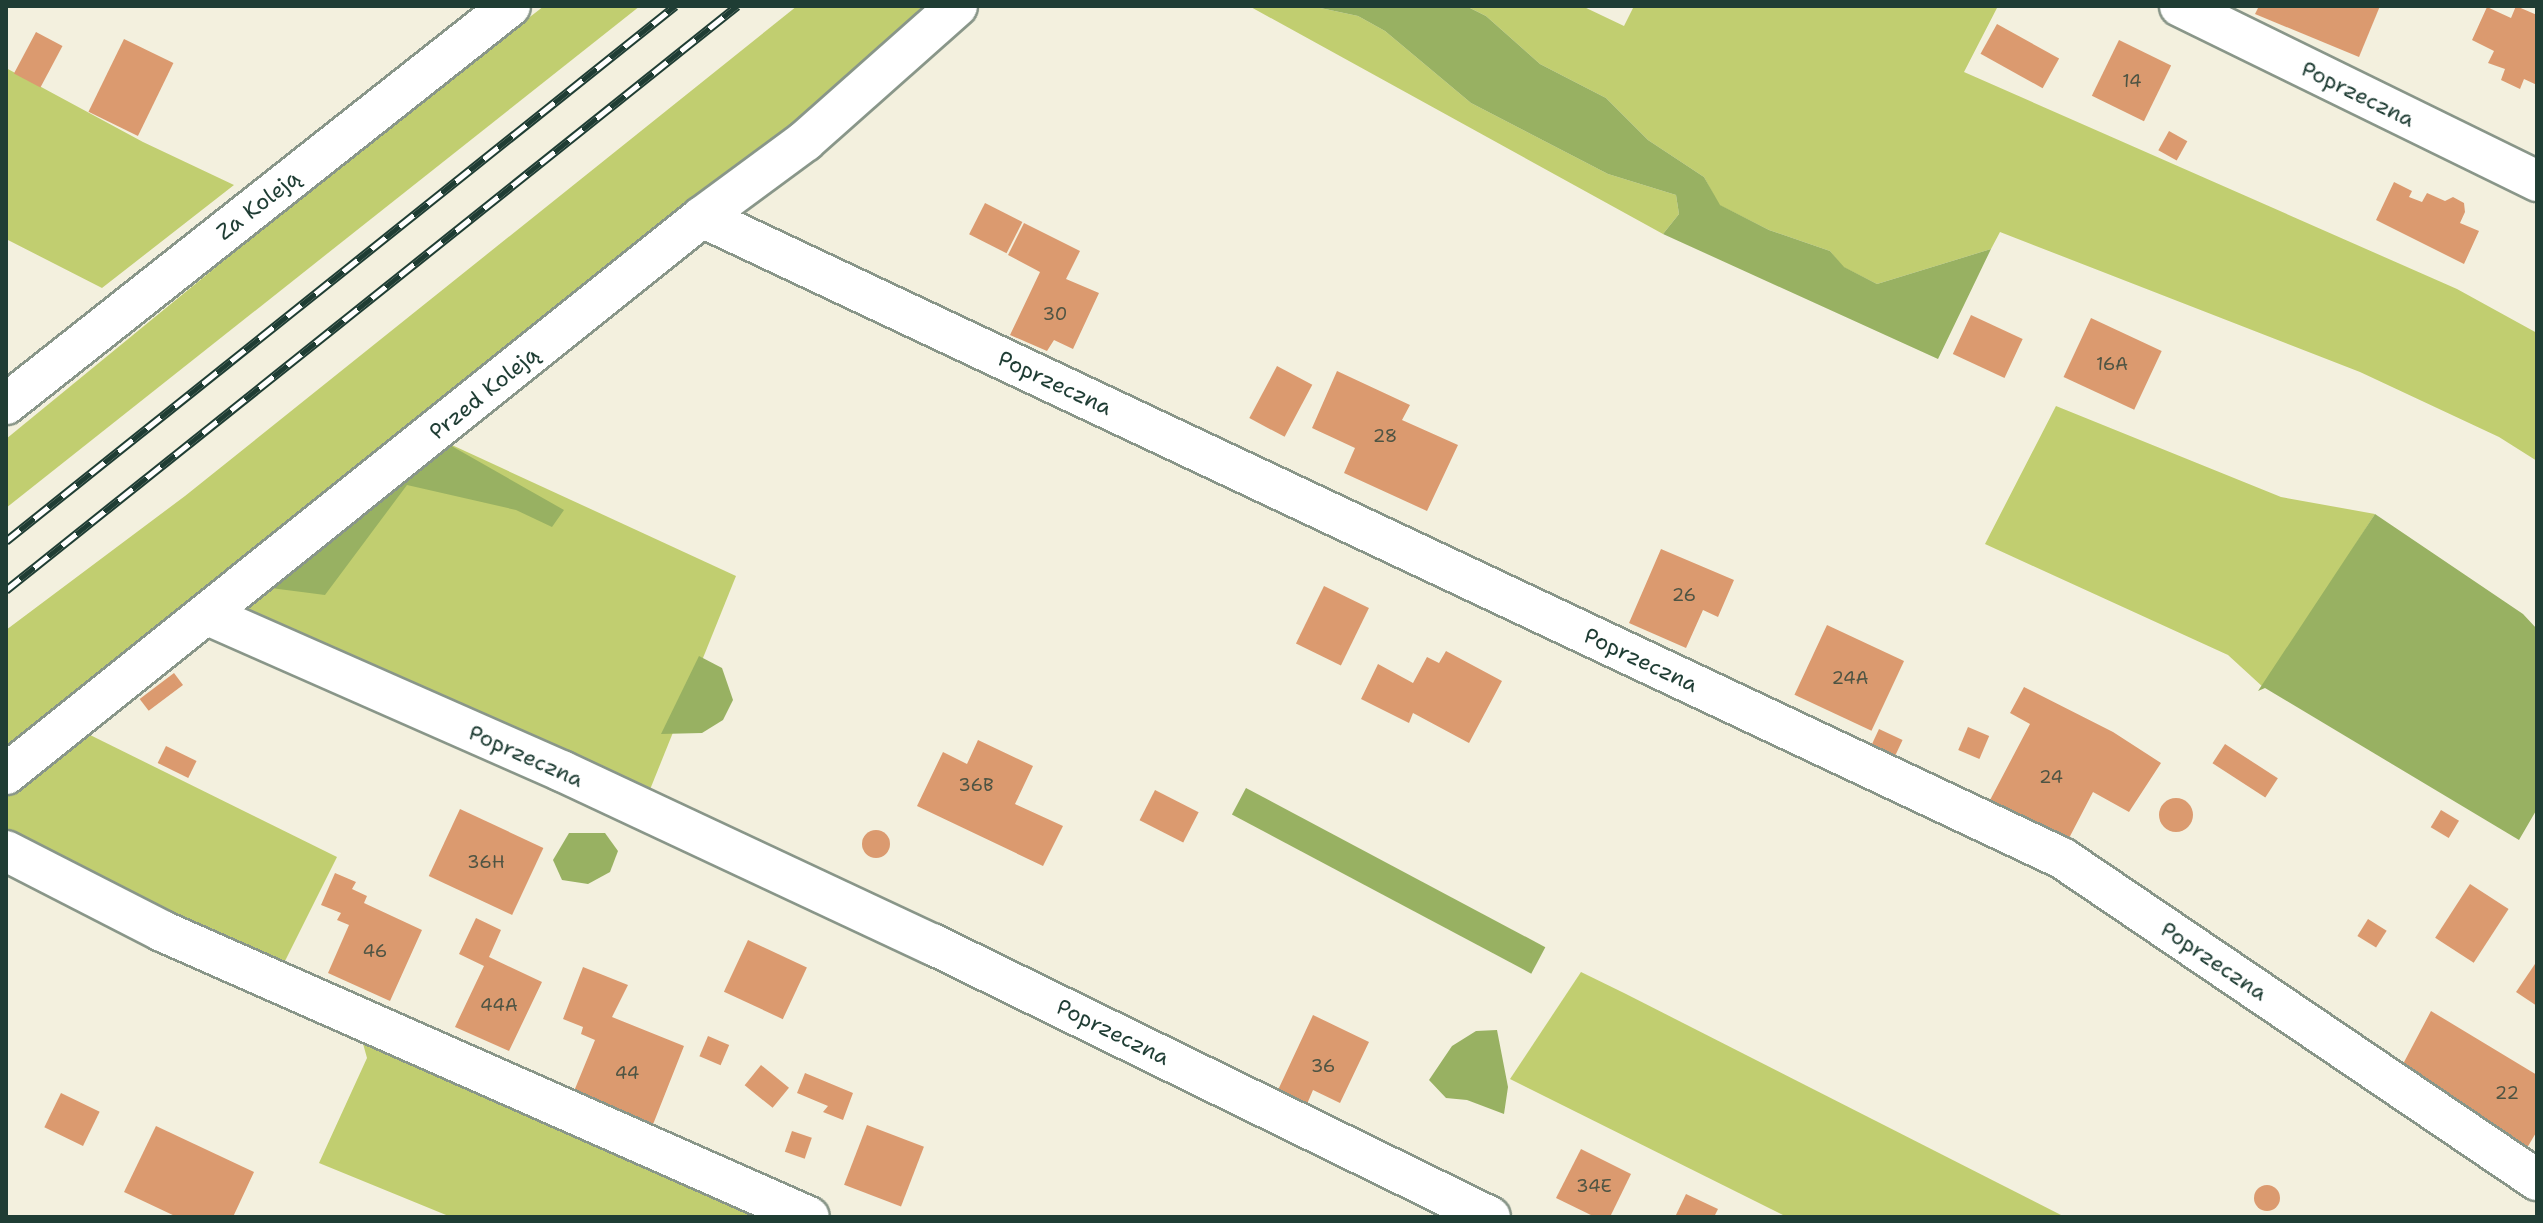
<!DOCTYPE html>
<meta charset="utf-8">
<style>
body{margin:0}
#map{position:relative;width:2543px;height:1223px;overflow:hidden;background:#f3f0de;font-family:"Shantell Sans",sans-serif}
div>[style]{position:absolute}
.green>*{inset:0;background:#c1ce70}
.forest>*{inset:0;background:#98b162;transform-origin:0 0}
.building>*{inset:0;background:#db9a6f;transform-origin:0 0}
.round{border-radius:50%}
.roads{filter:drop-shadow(2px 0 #899689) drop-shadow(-2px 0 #899689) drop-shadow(0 2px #899689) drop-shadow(0 -2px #899689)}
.minor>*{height:40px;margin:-20px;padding:0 20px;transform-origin:20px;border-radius:20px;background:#fff}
.rail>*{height:9px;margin-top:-4.5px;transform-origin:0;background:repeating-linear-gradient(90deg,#fff 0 18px,#1f3d34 0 36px);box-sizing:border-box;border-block:2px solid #1f3d34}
span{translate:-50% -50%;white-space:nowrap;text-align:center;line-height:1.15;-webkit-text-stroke:8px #fff;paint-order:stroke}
.number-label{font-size:18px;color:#4e5443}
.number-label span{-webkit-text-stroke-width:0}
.street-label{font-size:22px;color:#1f3d34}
.frame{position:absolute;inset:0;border:8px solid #1f3d34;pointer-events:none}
</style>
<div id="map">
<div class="green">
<i style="clip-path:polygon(544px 6px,640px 6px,6px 508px,6px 439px,354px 154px)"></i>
<i style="clip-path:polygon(797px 6px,946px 6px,6px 753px,6px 630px,185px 496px)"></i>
<i style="clip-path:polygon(1249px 6px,1311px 6px,1358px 16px,1385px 31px,1471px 103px,1608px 174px,1676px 195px,1679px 214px,1663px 234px)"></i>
<i style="clip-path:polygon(1466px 6px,1582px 6px,1624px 26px,1634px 6px,1998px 6px,1964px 72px,2457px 289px,2537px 333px,2537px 461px,2499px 437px,2360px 372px,2000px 232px,1991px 249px,1877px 284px,1843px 267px,1830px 251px,1769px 230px,1719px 205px,1704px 177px,1648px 140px,1606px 98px,1540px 64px,1486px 16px)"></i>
<i style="clip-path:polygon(6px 68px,143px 142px,234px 185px,102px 288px,6px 239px)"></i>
<i style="clip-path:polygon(2056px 406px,2281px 497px,2375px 514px,2264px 688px,2228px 655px,1985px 544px)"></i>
<i style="clip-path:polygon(441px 440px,736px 576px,647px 797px,233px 618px)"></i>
<i style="clip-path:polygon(84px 732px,337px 857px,280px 971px,6px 836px,6px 794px)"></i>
<i style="clip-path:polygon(1581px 972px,1624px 993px,2065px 1217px,1787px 1217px,1510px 1079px)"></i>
<i style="clip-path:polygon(362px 1040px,766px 1217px,451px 1217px,319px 1163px,367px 1058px)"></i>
</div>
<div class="forest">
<i style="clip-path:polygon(1311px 6px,1466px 6px,1486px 16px,1540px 64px,1606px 98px,1648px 140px,1704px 177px,1720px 205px,1769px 230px,1830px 251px,1844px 267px,1877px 284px,1991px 249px,1938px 359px,1663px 234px,1679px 214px,1676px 195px,1608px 174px,1471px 103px,1385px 31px,1358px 16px)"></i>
<i style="clip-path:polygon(441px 440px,564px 510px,552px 527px,516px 510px,407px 485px,325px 595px,263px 587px)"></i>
<i style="clip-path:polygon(2375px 514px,2523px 614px,2537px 629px,2537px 809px,2519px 840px,2265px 688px,2258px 691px)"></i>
<i style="clip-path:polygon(699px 656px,722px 668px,733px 700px,723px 720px,702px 733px,661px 734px)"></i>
<i style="left:1246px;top:788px;width:339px;height:30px;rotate:28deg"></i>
<i style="clip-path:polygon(569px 833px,605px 833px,618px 851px,610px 872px,588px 884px,562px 880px,553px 860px)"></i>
<i style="clip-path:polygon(1497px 1030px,1508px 1087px,1504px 1114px,1467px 1100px,1446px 1098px,1429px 1080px,1452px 1046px,1476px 1031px)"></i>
</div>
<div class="building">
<i style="clip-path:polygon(2259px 6px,2380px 6px,2359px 57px,2255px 14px)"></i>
<i style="clip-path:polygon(2516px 6px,2537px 15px,2537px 85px,2524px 79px,2520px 89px,2501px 80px,2505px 69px,2488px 63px,2494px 51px,2472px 40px,2487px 7px,2511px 18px)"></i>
<i style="left:1997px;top:24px;width:71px;height:34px;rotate:29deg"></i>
<i style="left:36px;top:32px;width:30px;height:47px;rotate:28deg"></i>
<i style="left:124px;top:39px;width:55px;height:81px;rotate:26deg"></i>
<i style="left:2119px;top:40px;width:58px;height:62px;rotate:26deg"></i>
<i style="left:2169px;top:131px;width:21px;height:22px;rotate:29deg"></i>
<i style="clip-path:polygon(2394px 182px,2412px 191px,2409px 197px,2422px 202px,2427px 193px,2445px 201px,2453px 197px,2464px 203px,2465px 212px,2460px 223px,2479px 231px,2464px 264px,2376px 220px)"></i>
<i style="left:985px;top:203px;width:42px;height:35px;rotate:27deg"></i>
<i style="clip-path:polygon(1024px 223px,1080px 251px,1066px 279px,1099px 293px,1073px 349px,1054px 340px,1047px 351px,1010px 335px,1040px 272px,1008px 255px)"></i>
<i style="left:1971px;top:315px;width:57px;height:43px;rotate:25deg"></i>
<i style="left:2091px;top:318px;width:78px;height:65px;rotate:25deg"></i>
<i style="left:1277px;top:366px;width:40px;height:59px;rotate:28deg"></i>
<i style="clip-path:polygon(1337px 371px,1410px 405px,1402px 420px,1458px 445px,1427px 511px,1344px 473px,1355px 448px,1312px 428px)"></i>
<i style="clip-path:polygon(1661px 549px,1734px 580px,1718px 617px,1703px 610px,1686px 648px,1629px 623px)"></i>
<i style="left:1324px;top:586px;width:50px;height:64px;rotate:26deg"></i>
<i style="left:1827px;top:625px;width:85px;height:77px;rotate:25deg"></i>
<i style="clip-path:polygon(1446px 651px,1502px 681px,1469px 743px,1413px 713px,1409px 723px,1361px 699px,1378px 664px,1413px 683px,1427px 657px,1439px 663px)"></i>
<i style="left:174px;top:673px;width:15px;height:43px;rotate:53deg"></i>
<i style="clip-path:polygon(2024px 687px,2113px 732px,2161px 763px,2129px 812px,2093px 792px,2067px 842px,1989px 802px,2030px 724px,2010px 713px)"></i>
<i style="left:1968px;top:727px;width:23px;height:25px;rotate:23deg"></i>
<i style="left:1879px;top:729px;width:26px;height:20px;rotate:25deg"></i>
<i style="clip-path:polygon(978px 740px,1033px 766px,1015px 804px,1063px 826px,1043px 866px,917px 806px,943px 752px,967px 764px)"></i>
<i style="left:2225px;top:744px;width:63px;height:23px;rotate:33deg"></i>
<i style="left:166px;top:746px;width:34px;height:19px;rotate:26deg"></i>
<i style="left:1155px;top:790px;width:49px;height:34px;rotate:27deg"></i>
<i class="round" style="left:2159px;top:798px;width:34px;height:34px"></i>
<i style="left:460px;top:809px;width:92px;height:74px;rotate:25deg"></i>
<i style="left:2441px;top:810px;width:21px;height:20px;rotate:31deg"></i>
<i class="round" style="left:862px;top:830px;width:28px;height:28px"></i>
<i style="clip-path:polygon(335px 873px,356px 882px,352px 889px,367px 896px,364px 903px,422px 930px,390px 1001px,328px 973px,349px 925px,337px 920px,341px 913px,321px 905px)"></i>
<i style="left:2470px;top:884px;width:46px;height:64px;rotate:33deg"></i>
<i style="clip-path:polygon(476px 918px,501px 930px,489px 957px,542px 982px,509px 1051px,455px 1027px,484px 966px,459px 954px)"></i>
<i style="left:2368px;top:919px;width:22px;height:20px;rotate:32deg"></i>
<i style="left:748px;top:940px;width:65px;height:57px;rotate:25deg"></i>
<i style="clip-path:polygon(2537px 961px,2537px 1006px,2516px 992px)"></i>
<i style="clip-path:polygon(583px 967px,628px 985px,612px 1017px,684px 1046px,650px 1132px,570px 1101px,595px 1040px,581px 1034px,583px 1027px,563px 1019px)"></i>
<i style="clip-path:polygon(2431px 1011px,2537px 1075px,2537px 1131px,2527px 1148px,2432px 1089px,2435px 1084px,2403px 1064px)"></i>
<i style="clip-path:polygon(1313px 1015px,1369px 1042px,1340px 1103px,1313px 1090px,1307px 1104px,1278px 1090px)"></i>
<i style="left:708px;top:1036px;width:23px;height:22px;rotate:23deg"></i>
<i style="left:761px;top:1065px;width:36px;height:26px;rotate:39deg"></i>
<i style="clip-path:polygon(805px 1073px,853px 1093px,843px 1120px,823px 1112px,828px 1106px,797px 1093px)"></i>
<i style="left:61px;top:1093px;width:43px;height:38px;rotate:26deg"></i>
<i style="left:867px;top:1125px;width:61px;height:64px;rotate:21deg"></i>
<i style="clip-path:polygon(156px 1126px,254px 1172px,233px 1217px,177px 1217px,124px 1192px)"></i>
<i style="left:792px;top:1131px;width:21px;height:22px;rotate:19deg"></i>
<i style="clip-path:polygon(1581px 1149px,1631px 1174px,1610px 1217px,1595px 1217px,1556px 1198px)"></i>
<i class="round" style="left:2254px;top:1185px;width:26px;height:26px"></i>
<i style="clip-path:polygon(1686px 1194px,1718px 1209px,1714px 1217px,1675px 1217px)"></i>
</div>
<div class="roads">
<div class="minor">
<i style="left:2180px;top:6px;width:398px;rotate:26.1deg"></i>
<i style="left:702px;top:217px;width:1503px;rotate:25.24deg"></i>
<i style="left:2062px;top:858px;width:574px;rotate:34.13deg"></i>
<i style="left:6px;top:404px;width:642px;rotate:-38.3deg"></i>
<i style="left:208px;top:615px;width:387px;rotate:23.8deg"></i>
<i style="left:562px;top:771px;width:408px;rotate:25.1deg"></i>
<i style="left:932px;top:944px;width:621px;rotate:26.07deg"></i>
<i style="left:6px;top:774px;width:891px;rotate:-38.67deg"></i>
<i style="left:702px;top:217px;width:128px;rotate:-36.4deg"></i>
<i style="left:805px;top:141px;width:203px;rotate:-41.6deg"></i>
<i style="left:6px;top:851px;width:175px;rotate:27.1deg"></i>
<i style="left:162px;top:931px;width:707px;rotate:23.85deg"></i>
</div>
</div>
<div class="rail">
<i style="left:6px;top:541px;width:857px;rotate:-38.65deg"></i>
<i style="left:6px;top:590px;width:936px;rotate:-38.62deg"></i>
</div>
<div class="number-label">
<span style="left:2132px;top:81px">14</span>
<span style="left:1055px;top:314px">30</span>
<span style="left:2112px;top:364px">16A</span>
<span style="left:1385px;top:436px">28</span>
<span style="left:1684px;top:595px">26</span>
<span style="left:1850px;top:678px">24A</span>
<span style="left:2051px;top:777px">24</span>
<span style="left:976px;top:785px">36B</span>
<span style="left:486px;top:862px">36H</span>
<span style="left:375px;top:951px">46</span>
<span style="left:499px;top:1005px">44A</span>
<span style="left:1323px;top:1066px">36</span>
<span style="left:627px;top:1073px">44</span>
<span style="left:2507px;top:1093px">22</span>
<span style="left:1594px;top:1186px">34E</span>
</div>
<div class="street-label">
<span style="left:2358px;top:94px;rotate:26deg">Poprzeczna</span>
<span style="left:258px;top:205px;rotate:-38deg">Za Koleją</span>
<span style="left:1055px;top:383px;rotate:25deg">Poprzeczna</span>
<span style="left:484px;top:393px;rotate:-39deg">Przed Koleją</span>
<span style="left:1641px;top:660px;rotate:25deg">Poprzeczna</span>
<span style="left:526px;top:756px;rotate:24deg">Poprzeczna</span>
<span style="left:2214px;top:961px;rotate:34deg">Poprzeczna</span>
<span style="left:1113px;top:1032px;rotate:26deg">Poprzeczna</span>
</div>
<div class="frame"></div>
</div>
